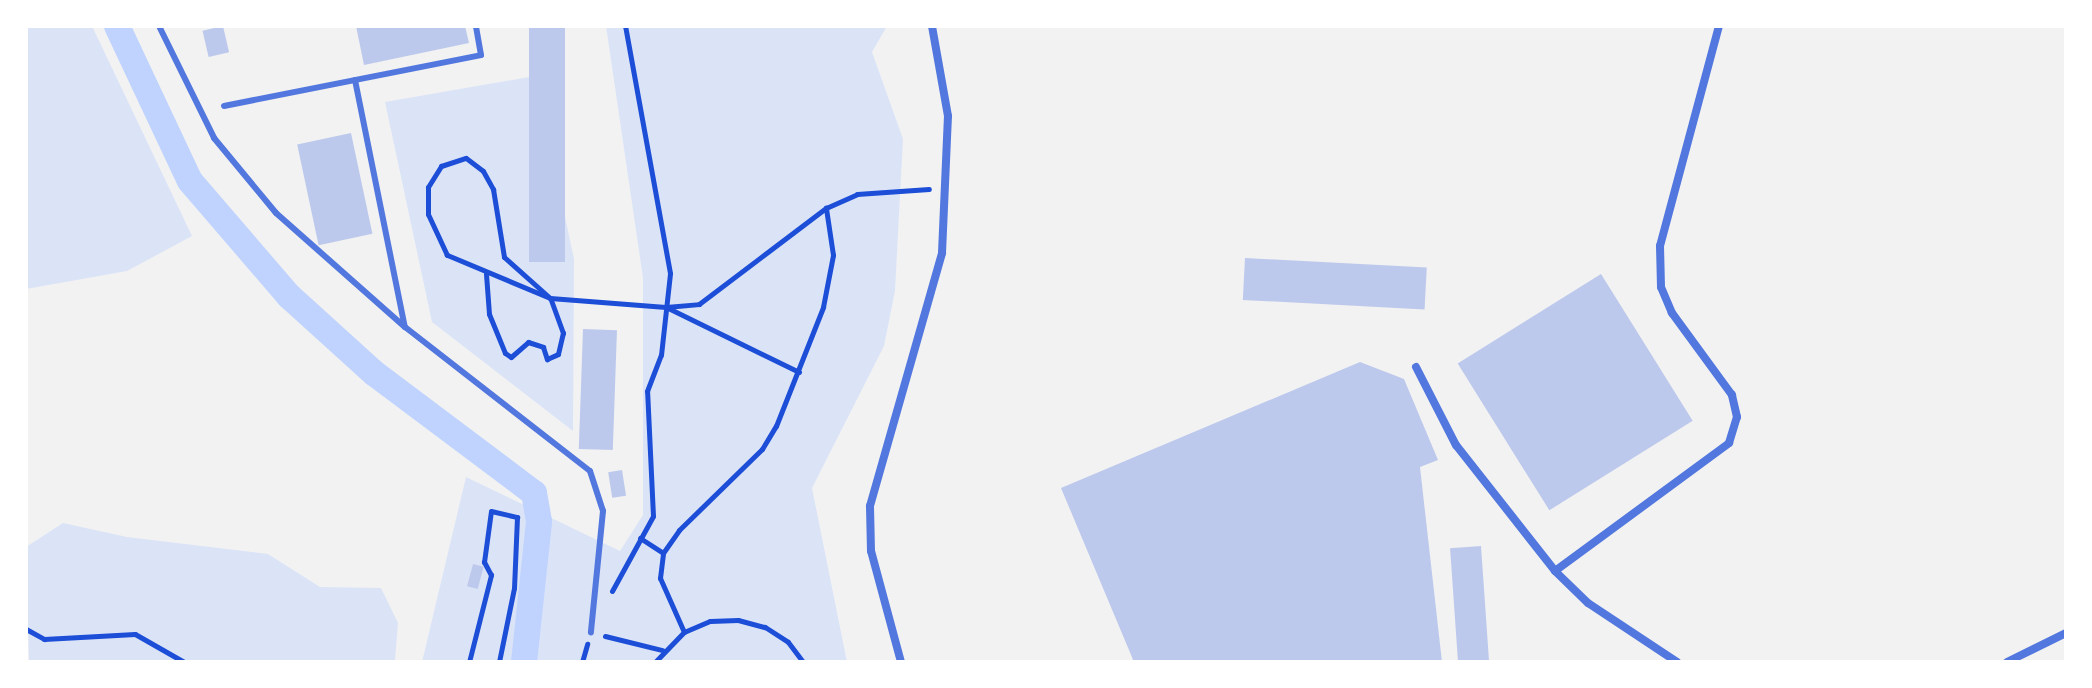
<!DOCTYPE html>
<style>
body{margin:0}
#map{position:relative;width:2092px;height:688px;overflow:hidden;background:#f2f2f2;font-family:Commissioner,sans-serif}
div>[style]{position:absolute}
.green>*{inset:0;background:#dbe4f7}
.canal>*{height:26px;margin:-13px;padding:0 13px;transform-origin:13px;border-radius:13px;background:#bfd3fe}
.building>*{inset:0;background:#bdc9ec;transform-origin:0 0}
.path>*{height:5px;margin:-2.5px;padding:0 2.5px;transform-origin:2.5px;border-radius:2.5px;background:#1d4ed8}
.service>*{height:6px;margin:-3px;padding:0 3px;transform-origin:3px;border-radius:3px;background:#5277de}
.minor>*{height:8px;margin:-4px;padding:0 4px;transform-origin:4px;border-radius:4px;background:#5277de}
span{translate:-50% -50%;white-space:nowrap;text-align:center;line-height:1.15;-webkit-text-stroke:6px #fff;paint-order:stroke}
.frame{position:absolute;inset:0;border:28px solid #fff;pointer-events:none}
</style>
<div id="map">
<div class="green">
<i style="clip-path:polygon(26px 26px,92px 26px,192px 236px,127px 271px,26px 289px)"></i>
<i style="clip-path:polygon(606px 26px,887px 26px,872px 52px,903px 139px,895px 291px,884px 346px,812px 488px,847px 662px,422px 662px,466px 477px,620px 551px,643px 515px,643px 278px)"></i>
<i style="clip-path:polygon(535px 76px,574px 259px,573px 431px,432px 322px,385px 102px)"></i>
<i style="clip-path:polygon(63px 523px,127px 537px,268px 554px,320px 587px,381px 588px,398px 623px,395px 660px,29px 662px,26px 547px)"></i>
</div>
<div class="canal">
<i style="left:117px;top:26px;width:171px;rotate:64.8deg"></i>
<i style="left:190px;top:181px;width:152px;rotate:49.3deg"></i>
<i style="left:289px;top:296px;width:115px;rotate:42.2deg"></i>
<i style="left:374px;top:373px;width:200px;rotate:36.9deg"></i>
<i style="left:534px;top:493px;width:29px;rotate:80deg"></i>
<i style="left:539px;top:522px;width:141px;rotate:96.1deg"></i>
</div>
<div class="building">
<i style="left:223px;top:26px;width:27px;height:21px;rotate:77deg"></i>
<i style="clip-path:polygon(356px 26px,465px 26px,469px 43px,364px 65px)"></i>
<i style="left:529px;top:26px;width:36px;height:236px"></i>
<i style="left:351px;top:133px;width:103px;height:55px;rotate:78deg"></i>
<i style="left:1245px;top:258px;width:182px;height:42px;rotate:3deg"></i>
<i style="left:1601px;top:274px;width:173px;height:169px;rotate:58deg"></i>
<i style="left:583px;top:329px;width:34px;height:120px;rotate:2deg"></i>
<i style="clip-path:polygon(1360px 362px,1404px 379px,1438px 460px,1420px 467px,1442px 662px,1134px 662px,1061px 488px)"></i>
<i style="left:622px;top:470px;width:26px;height:14px;rotate:81deg"></i>
<i style="left:1481px;top:546px;width:116px;height:31px;rotate:86deg"></i>
<i style="left:473px;top:564px;width:11px;height:23px;rotate:15deg"></i>
</div>
<div class="path">
<i style="left:486px;top:274px;width:40px;rotate:85.7deg"></i>
<i style="left:489px;top:314px;width:42px;rotate:67.7deg"></i>
<i style="left:505px;top:353px;width:7px;rotate:34deg"></i>
<i style="left:511px;top:357px;width:23px;rotate:-41deg"></i>
<i style="left:528px;top:342px;width:16px;rotate:18deg"></i>
<i style="left:543px;top:347px;width:13px;rotate:72deg"></i>
<i style="left:547px;top:359px;width:12px;rotate:-24deg"></i>
<i style="left:558px;top:354px;width:22px;rotate:-77deg"></i>
<i style="left:563px;top:333px;width:37px;rotate:-110deg"></i>
<i style="left:550px;top:298px;width:112px;rotate:-157.3deg"></i>
<i style="left:447px;top:255px;width:45px;rotate:-114.9deg"></i>
<i style="left:428px;top:214px;width:27px;rotate:-90deg"></i>
<i style="left:428px;top:187px;width:25px;rotate:-58deg"></i>
<i style="left:441px;top:166px;width:26px;rotate:-18deg"></i>
<i style="left:466px;top:158px;width:21px;rotate:37deg"></i>
<i style="left:483px;top:171px;width:21px;rotate:61deg"></i>
<i style="left:493px;top:189px;width:69px;rotate:80.8deg"></i>
<i style="left:504px;top:257px;width:62px;rotate:41.7deg"></i>
<i style="left:550px;top:298px;width:116px;rotate:4.4deg"></i>
<i style="left:799px;top:372px;width:148px;rotate:-154deg"></i>
<i style="left:666px;top:307px;width:33px;rotate:-5deg"></i>
<i style="left:699px;top:304px;width:159px;rotate:-37.1deg"></i>
<i style="left:826px;top:208px;width:34px;rotate:-24deg"></i>
<i style="left:857px;top:194px;width:72px;rotate:-4deg"></i>
<i style="left:640px;top:538px;width:27px;rotate:33deg"></i>
<i style="left:612px;top:591px;width:85px;rotate:-61.3deg"></i>
<i style="left:653px;top:516px;width:125px;rotate:-92.7deg"></i>
<i style="left:647px;top:391px;width:39px;rotate:-69deg"></i>
<i style="left:661px;top:355px;width:82px;rotate:-83.7deg"></i>
<i style="left:670px;top:273px;width:251px;rotate:-100.3deg"></i>
<i style="left:26px;top:629px;width:21px;rotate:29deg"></i>
<i style="left:44px;top:639px;width:91px;rotate:-3.1deg"></i>
<i style="left:135px;top:634px;width:56px;rotate:29.7deg"></i>
<i style="left:684px;top:632px;width:59px;rotate:-114deg"></i>
<i style="left:660px;top:578px;width:25px;rotate:-83deg"></i>
<i style="left:663px;top:553px;width:28px;rotate:-55deg"></i>
<i style="left:679px;top:530px;width:116px;rotate:-44.3deg"></i>
<i style="left:762px;top:449px;width:27px;rotate:-59deg"></i>
<i style="left:776px;top:426px;width:128px;rotate:-68.4deg"></i>
<i style="left:823px;top:307px;width:53px;rotate:-79.1deg"></i>
<i style="left:833px;top:255px;width:48px;rotate:-98.5deg"></i>
<i style="left:605px;top:636px;width:59px;rotate:13.8deg"></i>
<i style="left:469px;top:662px;width:90px;rotate:-75.8deg"></i>
<i style="left:491px;top:575px;width:15px;rotate:-118deg"></i>
<i style="left:484px;top:562px;width:51px;rotate:-82.2deg"></i>
<i style="left:491px;top:511px;width:27px;rotate:13deg"></i>
<i style="left:517px;top:517px;width:71px;rotate:92.4deg"></i>
<i style="left:514px;top:588px;width:76px;rotate:101.5deg"></i>
<i style="left:582px;top:662px;width:19px;rotate:-74deg"></i>
<i style="left:655px;top:662px;width:42px;rotate:-46deg"></i>
<i style="left:684px;top:632px;width:28px;rotate:-23deg"></i>
<i style="left:710px;top:621px;width:28px;rotate:-2deg"></i>
<i style="left:738px;top:620px;width:28px;rotate:15deg"></i>
<i style="left:765px;top:627px;width:27px;rotate:33deg"></i>
<i style="left:788px;top:642px;width:25px;rotate:53deg"></i>
</div>
<div class="service">
<i style="left:159px;top:26px;width:125px;rotate:63.8deg"></i>
<i style="left:214px;top:138px;width:97px;rotate:50.4deg"></i>
<i style="left:276px;top:213px;width:172px;rotate:41.5deg"></i>
<i style="left:405px;top:327px;width:234px;rotate:37.9deg"></i>
<i style="left:590px;top:471px;width:42px;rotate:72deg"></i>
<i style="left:603px;top:511px;width:122px;rotate:95.7deg"></i>
<i style="left:355px;top:80px;width:252px;rotate:78.6deg"></i>
<i style="left:224px;top:106px;width:262px;rotate:-11.2deg"></i>
<i style="left:481px;top:55px;width:29px;rotate:-100deg"></i>
</div>
<div class="minor">
<i style="left:1416px;top:367px;width:88px;rotate:62.9deg"></i>
<i style="left:1456px;top:445px;width:160px;rotate:51.8deg"></i>
<i style="left:1555px;top:571px;width:46px;rotate:44.1deg"></i>
<i style="left:1588px;top:603px;width:107px;rotate:33.5deg"></i>
<i style="left:1555px;top:571px;width:216px;rotate:-36.3deg"></i>
<i style="left:1729px;top:443px;width:27px;rotate:-73deg"></i>
<i style="left:1737px;top:417px;width:23px;rotate:-103deg"></i>
<i style="left:1732px;top:395px;width:102px;rotate:-126.2deg"></i>
<i style="left:1672px;top:313px;width:28px;rotate:-113deg"></i>
<i style="left:1661px;top:287px;width:41px;rotate:-91.4deg"></i>
<i style="left:1660px;top:246px;width:228px;rotate:-75deg"></i>
<i style="left:901px;top:662px;width:115px;rotate:-105.1deg"></i>
<i style="left:871px;top:551px;width:45px;rotate:-91.3deg"></i>
<i style="left:870px;top:506px;width:263px;rotate:-74.1deg"></i>
<i style="left:942px;top:253px;width:137px;rotate:-87.5deg"></i>
<i style="left:948px;top:116px;width:91px;rotate:-100.1deg"></i>
<i style="left:2007px;top:662px;width:66px;rotate:-26.2deg"></i>
</div>
<div class="frame"></div>
</div>
